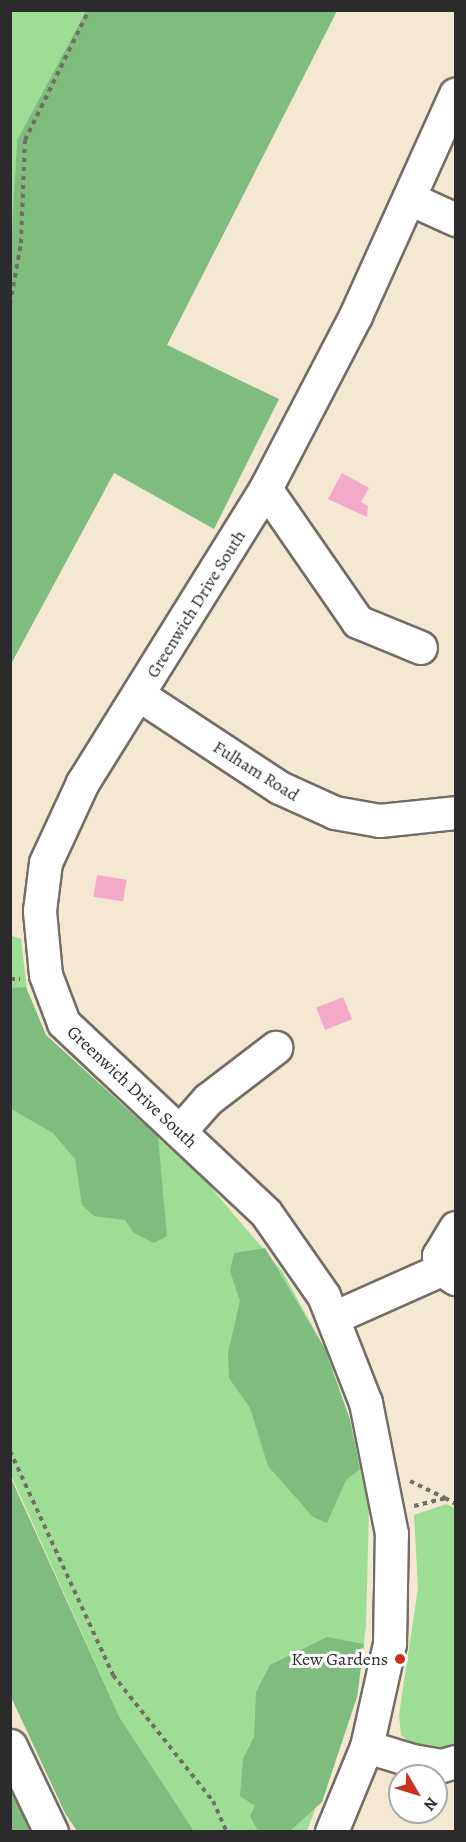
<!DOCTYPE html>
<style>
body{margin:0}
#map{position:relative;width:466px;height:1842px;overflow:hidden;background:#f5e8d2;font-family:Alegreya,serif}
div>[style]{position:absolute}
.green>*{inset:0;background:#9ede94}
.forest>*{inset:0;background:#7ebd7e}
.building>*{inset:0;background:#f5a9c9;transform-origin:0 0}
.path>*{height:4px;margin-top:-2px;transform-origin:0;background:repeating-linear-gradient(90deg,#726d65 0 4.5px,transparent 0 9px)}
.roads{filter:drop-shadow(2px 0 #726d65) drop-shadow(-2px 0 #726d65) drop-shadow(0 2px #726d65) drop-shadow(0 -2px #726d65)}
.minor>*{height:32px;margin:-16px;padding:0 16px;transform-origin:16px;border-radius:16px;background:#fff}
.highway>*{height:33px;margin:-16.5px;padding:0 16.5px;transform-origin:16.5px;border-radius:16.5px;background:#fff}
.dots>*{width:16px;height:16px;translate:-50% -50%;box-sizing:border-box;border:3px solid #fff;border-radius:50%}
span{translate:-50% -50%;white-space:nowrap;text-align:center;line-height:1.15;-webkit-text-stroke:6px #fff;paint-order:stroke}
.street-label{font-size:18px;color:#2b2b2b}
.poi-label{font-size:18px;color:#2b2b2b}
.right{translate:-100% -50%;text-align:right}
.frame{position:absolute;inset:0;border:12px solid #2b2b2b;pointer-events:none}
.north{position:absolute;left:388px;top:1764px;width:60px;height:60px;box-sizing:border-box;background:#fff;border:2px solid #aaa;border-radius:50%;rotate:128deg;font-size:16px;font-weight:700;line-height:24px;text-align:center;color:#2b2b2b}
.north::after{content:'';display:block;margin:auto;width:21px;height:27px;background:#c8321e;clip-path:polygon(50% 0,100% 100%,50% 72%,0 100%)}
</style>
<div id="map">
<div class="green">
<i style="clip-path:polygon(11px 11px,86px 11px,17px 140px,11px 267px)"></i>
<i style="clip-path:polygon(10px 935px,21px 939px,28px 998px,46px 1035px,208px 1184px,282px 1271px,325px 1349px,350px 1420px,369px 1510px,366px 1626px,357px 1697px,307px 1831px,194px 1831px,120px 1718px,11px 1475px)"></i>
<i style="clip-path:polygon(446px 1504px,456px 1509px,455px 1748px,439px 1753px,417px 1748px,401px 1735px,399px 1715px,418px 1588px,414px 1515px)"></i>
</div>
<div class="forest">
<i style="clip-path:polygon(86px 11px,337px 11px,167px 345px,279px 399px,214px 529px,114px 473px,11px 664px,10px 267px,17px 140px)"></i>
<i style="clip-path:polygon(26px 987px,46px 1035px,158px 1137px,167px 1236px,154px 1243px,134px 1233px,125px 1220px,94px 1216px,82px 1205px,75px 1159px,53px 1133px,11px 1109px,11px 988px)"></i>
<i style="clip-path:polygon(265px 1248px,325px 1349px,350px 1420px,360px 1469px,346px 1480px,327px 1523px,313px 1517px,268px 1466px,250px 1408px,229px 1378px,228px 1352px,240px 1301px,230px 1271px,234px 1253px)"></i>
<i style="clip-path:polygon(10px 1476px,120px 1718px,194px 1831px,77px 1831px,65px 1813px,11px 1697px)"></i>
<i style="clip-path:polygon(327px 1637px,364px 1644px,357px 1697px,322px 1802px,290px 1831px,258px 1831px,250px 1816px,255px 1806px,240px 1796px,243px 1759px,254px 1737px,256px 1692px,270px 1665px)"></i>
<i style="clip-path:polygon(10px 1786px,29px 1829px,30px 1831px,11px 1831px)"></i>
</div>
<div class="building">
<i style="clip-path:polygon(342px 473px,369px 488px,361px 502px,368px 506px,367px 517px,328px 499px)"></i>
<i style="left:97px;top:875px;width:30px;height:22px;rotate:9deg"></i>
<i style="left:343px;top:997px;width:24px;height:29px;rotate:68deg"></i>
</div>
<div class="path">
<i style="left:10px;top:304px;width:62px;rotate:-79.8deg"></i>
<i style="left:21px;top:243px;width:103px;rotate:-87.8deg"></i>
<i style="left:25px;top:140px;width:145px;rotate:-63.8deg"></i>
<i style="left:10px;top:979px;width:10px"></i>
<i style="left:10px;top:1451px;width:247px;rotate:65.3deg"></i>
<i style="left:113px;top:1675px;width:161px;rotate:51.6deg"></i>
<i style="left:213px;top:1801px;width:34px;rotate:66deg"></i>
<i style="left:410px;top:1481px;width:39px;rotate:26deg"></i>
<i style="left:414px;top:1506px;width:32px;rotate:-14deg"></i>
<i style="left:445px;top:1498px;width:13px;rotate:29deg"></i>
</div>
<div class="roads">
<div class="minor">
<i style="left:410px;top:199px;width:51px;rotate:24.5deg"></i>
<i style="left:266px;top:489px;width:162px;rotate:55.3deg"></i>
<i style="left:358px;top:622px;width:68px;rotate:22.4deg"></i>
<i style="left:139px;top:695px;width:169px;rotate:33.4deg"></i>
<i style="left:280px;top:788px;width:60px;rotate:24.4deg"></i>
<i style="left:335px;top:813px;width:46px;rotate:10.1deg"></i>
<i style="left:380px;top:821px;width:76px;rotate:-6deg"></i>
<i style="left:180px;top:1132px;width:43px;rotate:-48.8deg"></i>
<i style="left:208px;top:1100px;width:86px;rotate:-37.4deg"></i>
<i style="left:456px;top:1228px;width:33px;rotate:121deg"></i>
<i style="left:439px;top:1256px;width:14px;rotate:78deg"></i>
<i style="left:442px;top:1270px;width:17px;rotate:33deg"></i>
<i style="left:334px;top:1318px;width:118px;rotate:-24deg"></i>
<i style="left:367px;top:1747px;width:48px;rotate:16.9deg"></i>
<i style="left:413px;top:1761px;width:29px;rotate:10deg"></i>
<i style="left:442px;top:1766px;width:15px;rotate:-16deg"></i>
<i style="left:332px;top:1832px;width:92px;rotate:-67.6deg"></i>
<i style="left:367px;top:1747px;width:106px;rotate:-77.4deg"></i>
<i style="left:390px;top:1644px;width:110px;rotate:-89deg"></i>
<i style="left:392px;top:1534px;width:134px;rotate:-101.2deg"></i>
<i style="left:366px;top:1403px;width:115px;rotate:-111.4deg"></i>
<i style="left:324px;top:1296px;width:101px;rotate:-124.9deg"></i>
<i style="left:266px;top:1213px;width:277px;rotate:-136.8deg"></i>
<i style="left:64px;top:1023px;width:51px;rotate:-110.6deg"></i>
<i style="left:46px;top:975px;width:64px;rotate:-95.4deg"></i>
<i style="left:40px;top:911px;width:48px;rotate:-82.9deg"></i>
<i style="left:46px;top:863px;width:88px;rotate:-65.2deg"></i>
<i style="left:83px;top:783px;width:346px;rotate:-58.1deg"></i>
<i style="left:266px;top:489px;width:195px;rotate:-62.5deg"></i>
<i style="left:356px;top:316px;width:243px;rotate:-65.7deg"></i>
</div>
<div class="highway">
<i style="left:10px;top:1746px;width:95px;rotate:64.5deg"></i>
</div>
</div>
<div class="dots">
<i style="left:400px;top:1659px;background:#c8321e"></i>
</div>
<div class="street-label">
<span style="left:196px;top:604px;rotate:-58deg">Greenwich Drive South</span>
<span style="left:256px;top:771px;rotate:32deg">Fulham Road</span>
<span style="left:132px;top:1087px;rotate:43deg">Greenwich Drive South</span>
</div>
<div class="poi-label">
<span class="right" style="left:388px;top:1659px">Kew Gardens</span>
</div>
<div class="frame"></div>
<div class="north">N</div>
</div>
